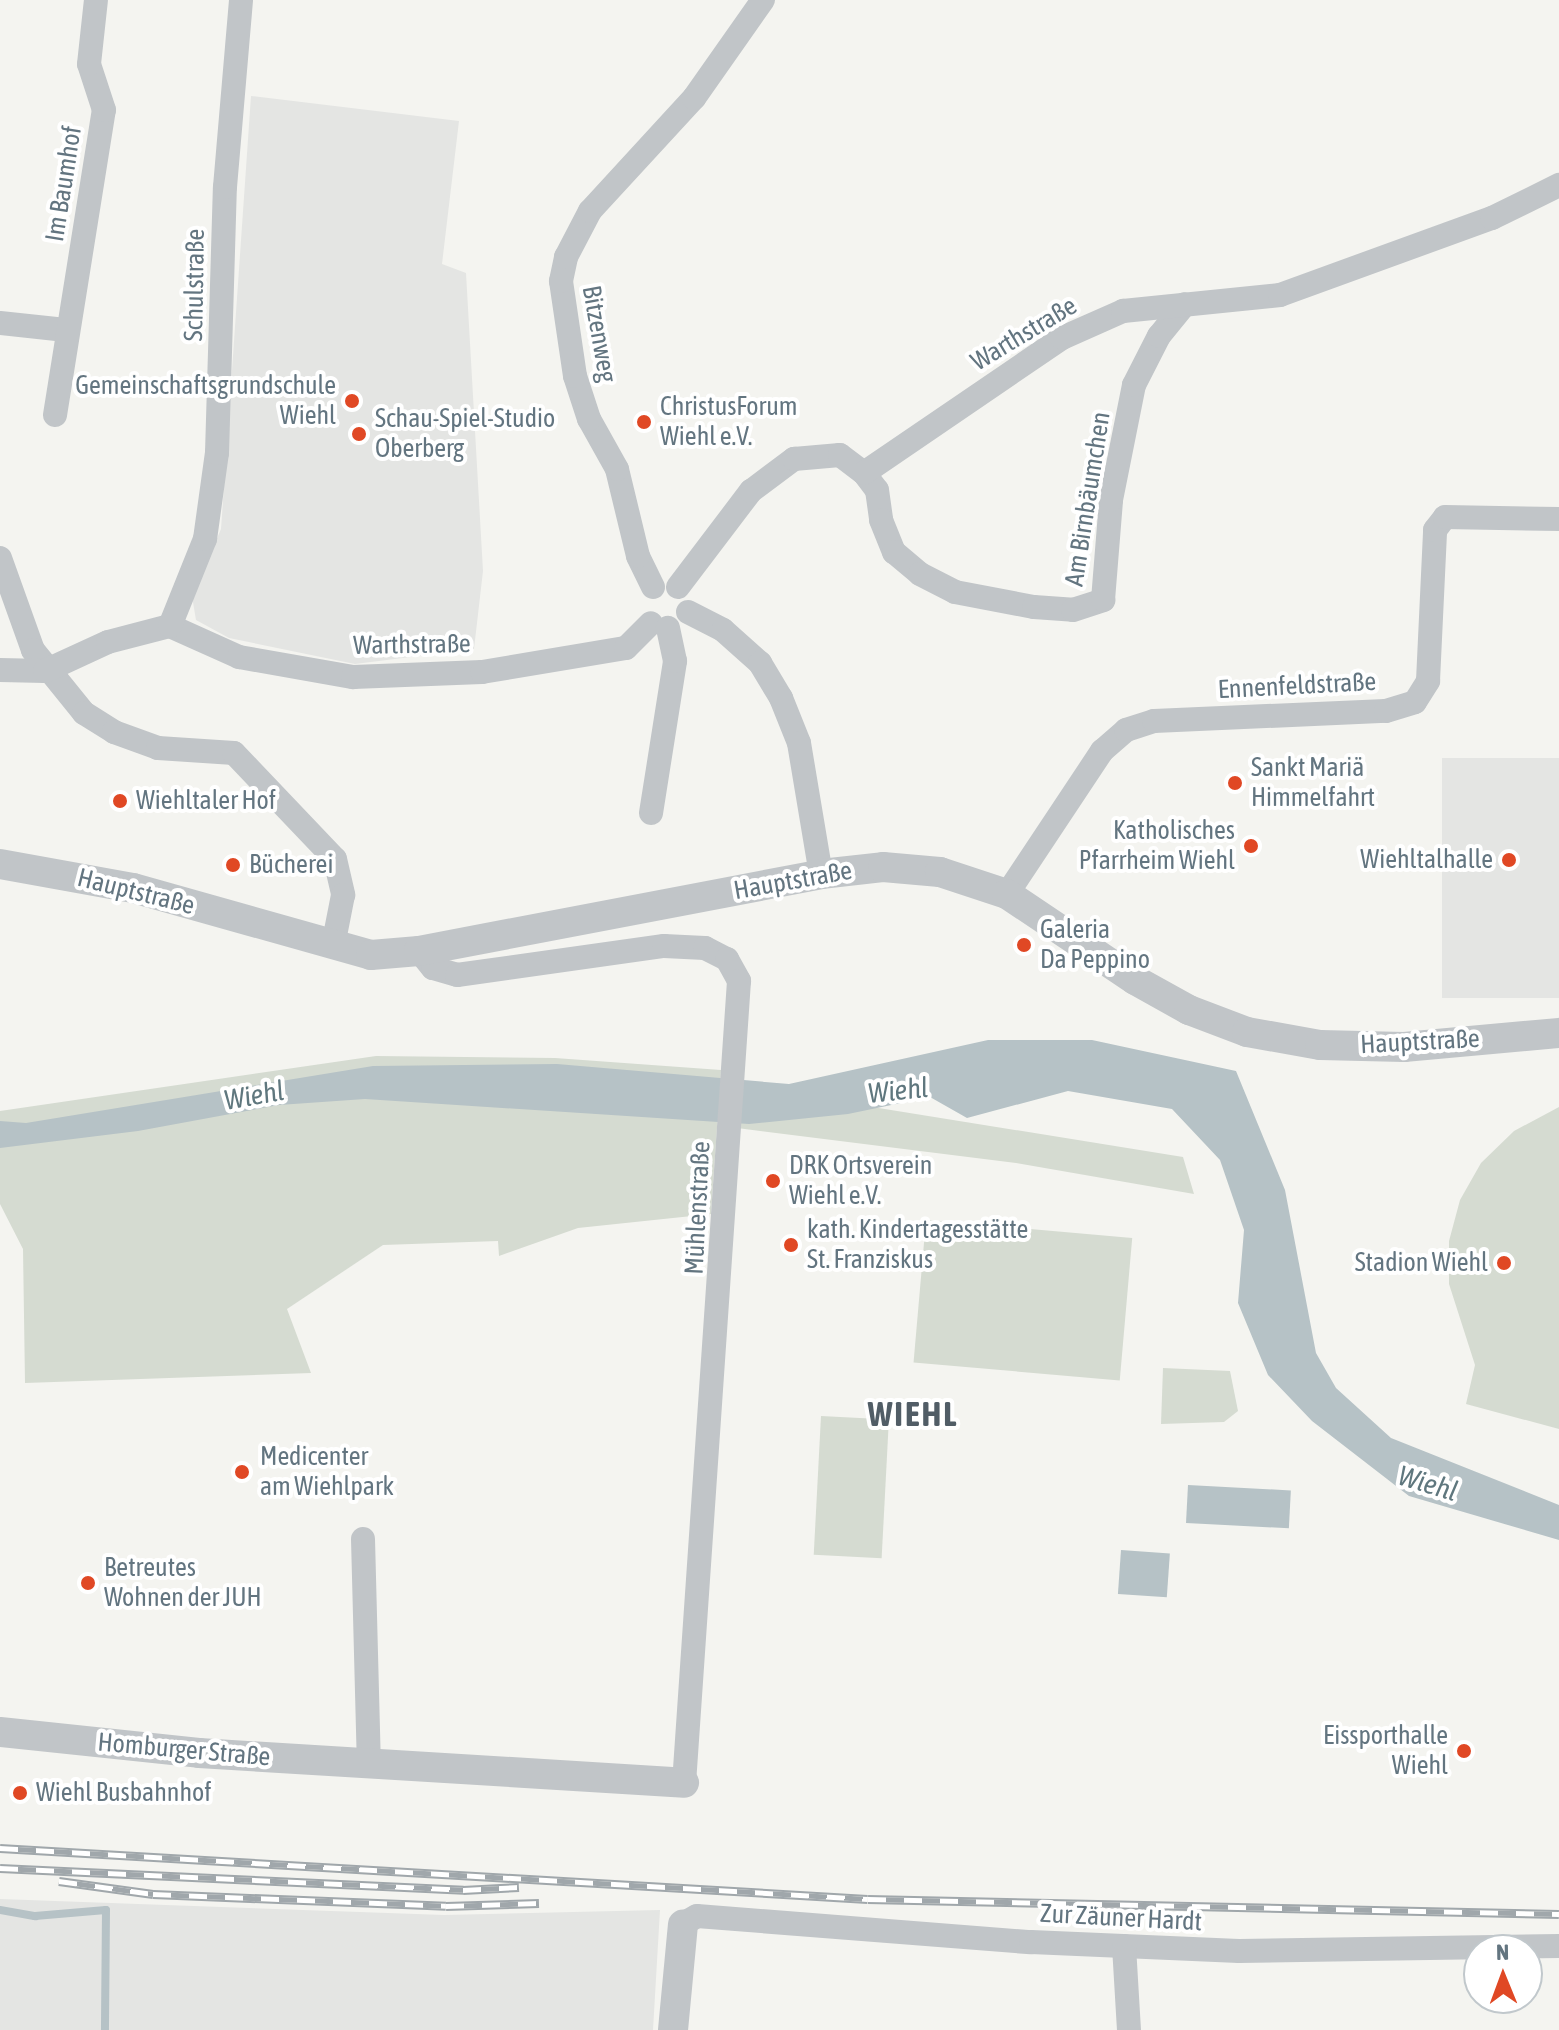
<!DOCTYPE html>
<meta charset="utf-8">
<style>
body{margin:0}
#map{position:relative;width:1559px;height:2030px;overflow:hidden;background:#f4f4f0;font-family:"Asap Condensed",sans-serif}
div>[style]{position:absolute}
.built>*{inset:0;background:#e4e5e3;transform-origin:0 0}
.green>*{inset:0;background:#d5dbd1;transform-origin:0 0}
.water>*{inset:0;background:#b6c2c6;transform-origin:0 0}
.stream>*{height:8px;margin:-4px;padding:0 4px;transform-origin:4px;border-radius:4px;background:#b6c2c6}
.minor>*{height:24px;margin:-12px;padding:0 12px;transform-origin:12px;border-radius:12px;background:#c1c5c8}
.tertiary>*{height:30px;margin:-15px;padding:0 15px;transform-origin:15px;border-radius:15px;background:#c1c5c8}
.rail>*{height:9px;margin-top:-4.5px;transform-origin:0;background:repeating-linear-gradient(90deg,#fff 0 18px,#a0a7ab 0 36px);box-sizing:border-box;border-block:2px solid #a0a7ab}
.dots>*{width:22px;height:22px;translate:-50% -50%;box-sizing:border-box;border:4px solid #fff;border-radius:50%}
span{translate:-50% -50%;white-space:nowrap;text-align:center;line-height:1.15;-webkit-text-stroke:8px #fff;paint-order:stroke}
.street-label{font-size:26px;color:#637580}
.poi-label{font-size:26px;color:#637580}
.right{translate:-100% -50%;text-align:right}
.left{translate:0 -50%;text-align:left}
.water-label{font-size:28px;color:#5f777e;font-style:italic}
.district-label{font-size:34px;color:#515d66;font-weight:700;letter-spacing:2px}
.north{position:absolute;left:1463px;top:1934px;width:80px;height:80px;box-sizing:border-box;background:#fff;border:2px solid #c1c8cc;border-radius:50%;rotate:359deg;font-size:22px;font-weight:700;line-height:32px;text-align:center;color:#637580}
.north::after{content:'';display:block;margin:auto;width:28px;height:36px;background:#e04824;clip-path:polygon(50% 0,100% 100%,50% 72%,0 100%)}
</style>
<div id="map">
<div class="built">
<i style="clip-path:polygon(251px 96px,459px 121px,442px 264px,466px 273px,483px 571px,474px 649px,355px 664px,229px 638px,196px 620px,192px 596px,221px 529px)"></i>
<i style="left:1559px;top:758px;width:240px;height:117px;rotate:90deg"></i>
<i style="clip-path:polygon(0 1899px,444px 1915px,660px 1910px,653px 2030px,0 2030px)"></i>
</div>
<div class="green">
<i style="clip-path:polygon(376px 1056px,555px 1058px,721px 1070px,711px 1214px,578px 1228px,499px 1256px,498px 1241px,383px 1245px,287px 1309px,311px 1373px,25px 1383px,23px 1249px,0 1204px,0 1111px)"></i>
<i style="clip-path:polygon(741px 1098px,860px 1105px,1183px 1157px,1194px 1194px,1016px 1163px,737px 1128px)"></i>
<i style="clip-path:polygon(1559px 1107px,1559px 1429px,1466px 1404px,1475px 1365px,1449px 1284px,1449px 1241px,1460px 1200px,1481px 1163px,1514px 1131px)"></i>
<i style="left:926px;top:1220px;width:207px;height:143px;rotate:5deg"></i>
<i style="clip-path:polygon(1163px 1368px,1230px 1371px,1238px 1411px,1224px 1422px,1161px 1424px)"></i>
<i style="left:821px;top:1416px;width:68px;height:139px;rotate:3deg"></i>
</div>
<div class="water">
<i style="clip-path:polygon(988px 1040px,1092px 1040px,1236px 1071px,1285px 1190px,1316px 1353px,1336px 1388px,1391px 1438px,1559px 1505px,1559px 1540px,1409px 1496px,1312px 1421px,1268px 1375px,1238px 1303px,1244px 1230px,1220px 1160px,1172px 1109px,1068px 1091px,967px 1118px,930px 1097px,848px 1114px,749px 1124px,365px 1099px,279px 1105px,138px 1131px,0 1148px,0 1121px,26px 1123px,373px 1066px,557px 1064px,789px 1084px)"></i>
<i style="left:1188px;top:1485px;width:103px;height:38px;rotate:3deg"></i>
<i style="left:1121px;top:1550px;width:49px;height:44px;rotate:4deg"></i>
</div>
<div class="stream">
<i style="left:0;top:1910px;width:36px;rotate:10deg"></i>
<i style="left:35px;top:1916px;width:71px;rotate:-4.8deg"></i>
<i style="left:106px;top:1910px;width:120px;rotate:90.5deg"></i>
</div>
<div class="minor">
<i style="left:0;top:323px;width:66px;rotate:6.1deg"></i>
<i style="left:55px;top:415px;width:309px;rotate:-80.9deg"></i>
<i style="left:104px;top:110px;width:48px;rotate:-108.1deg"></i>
<i style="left:89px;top:64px;width:64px;rotate:-83.8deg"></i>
<i style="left:864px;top:473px;width:21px;rotate:53deg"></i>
<i style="left:877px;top:490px;width:30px;rotate:82deg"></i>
<i style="left:881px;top:520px;width:35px;rotate:68deg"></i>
<i style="left:894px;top:552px;width:34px;rotate:40deg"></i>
<i style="left:920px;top:574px;width:39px;rotate:27deg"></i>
<i style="left:955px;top:592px;width:80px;rotate:10.8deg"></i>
<i style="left:1034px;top:607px;width:39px;rotate:4deg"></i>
<i style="left:1073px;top:610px;width:32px;rotate:-18deg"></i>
<i style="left:1103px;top:600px;width:100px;rotate:-85.4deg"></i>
<i style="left:1111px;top:500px;width:117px;rotate:-78.7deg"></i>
<i style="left:1134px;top:385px;width:55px;rotate:-63deg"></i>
<i style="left:1159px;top:336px;width:41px;rotate:-50.9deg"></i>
<i style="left:0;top:558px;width:98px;rotate:70.3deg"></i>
<i style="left:33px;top:650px;width:81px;rotate:51deg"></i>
<i style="left:84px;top:713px;width:36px;rotate:32deg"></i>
<i style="left:114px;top:732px;width:47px;rotate:20deg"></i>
<i style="left:158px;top:748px;width:76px;rotate:3.8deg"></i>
<i style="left:234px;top:753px;width:146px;rotate:46.4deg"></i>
<i style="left:335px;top:859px;width:37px;rotate:77deg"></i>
<i style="left:343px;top:895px;width:52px;rotate:101.1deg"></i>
<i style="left:653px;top:587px;width:34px;rotate:-116deg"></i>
<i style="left:638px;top:556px;width:89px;rotate:-103.6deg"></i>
<i style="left:617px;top:469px;width:57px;rotate:-119.2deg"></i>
<i style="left:589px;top:419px;width:45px;rotate:-108deg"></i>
<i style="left:575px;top:376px;width:96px;rotate:-98.4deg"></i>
<i style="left:561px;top:281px;width:25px;rotate:-78deg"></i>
<i style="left:566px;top:257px;width:52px;rotate:-62.4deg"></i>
<i style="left:590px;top:211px;width:154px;rotate:-47.4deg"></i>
<i style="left:694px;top:98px;width:120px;rotate:-54.9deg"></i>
<i style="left:678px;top:587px;width:121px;rotate:-52.8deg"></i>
<i style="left:751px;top:491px;width:54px;rotate:-36.7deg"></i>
<i style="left:794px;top:459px;width:46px;rotate:-5deg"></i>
<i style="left:840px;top:455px;width:30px;rotate:37deg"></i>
<i style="left:864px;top:473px;width:240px;rotate:-34.3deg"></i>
<i style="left:1062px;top:338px;width:67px;rotate:-23.9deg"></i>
<i style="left:1123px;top:311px;width:158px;rotate:-5.8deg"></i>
<i style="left:1280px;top:295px;width:226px;rotate:-20deg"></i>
<i style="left:1492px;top:218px;width:75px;rotate:-26.2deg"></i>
<i style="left:688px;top:612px;width:39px;rotate:27deg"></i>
<i style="left:723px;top:630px;width:50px;rotate:41.7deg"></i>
<i style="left:760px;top:663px;width:41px;rotate:59deg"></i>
<i style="left:781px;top:698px;width:48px;rotate:68.2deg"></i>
<i style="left:799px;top:743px;width:133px;rotate:80.5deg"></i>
<i style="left:170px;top:626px;width:76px;rotate:24.2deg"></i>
<i style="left:239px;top:657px;width:116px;rotate:10deg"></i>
<i style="left:353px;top:677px;width:129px;rotate:-2.2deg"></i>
<i style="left:482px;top:672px;width:146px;rotate:-9.5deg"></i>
<i style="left:626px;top:648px;width:35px;rotate:-45deg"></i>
<i style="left:0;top:670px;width:45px;rotate:1.3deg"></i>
<i style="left:45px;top:671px;width:69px;rotate:-24.7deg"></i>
<i style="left:108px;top:642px;width:64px;rotate:-14.5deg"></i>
<i style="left:170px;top:626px;width:94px;rotate:-68.1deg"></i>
<i style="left:205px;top:539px;width:87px;rotate:-82.1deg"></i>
<i style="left:217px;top:453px;width:266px;rotate:-88.3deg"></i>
<i style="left:225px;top:187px;width:188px;rotate:-85.1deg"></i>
<i style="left:651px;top:813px;width:154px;rotate:-81deg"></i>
<i style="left:675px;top:661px;width:34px;rotate:-102deg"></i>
<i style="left:1007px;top:894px;width:172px;rotate:-56.4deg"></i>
<i style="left:1102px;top:751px;width:32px;rotate:-41deg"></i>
<i style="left:1126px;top:730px;width:29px;rotate:-18deg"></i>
<i style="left:1154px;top:721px;width:232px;rotate:-2.5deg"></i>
<i style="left:1386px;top:711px;width:30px;rotate:-17deg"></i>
<i style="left:1415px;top:702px;width:25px;rotate:-58deg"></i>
<i style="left:1428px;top:681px;width:151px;rotate:-87.3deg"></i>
<i style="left:1435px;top:530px;width:16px;rotate:-52deg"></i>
<i style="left:1445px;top:517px;width:114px;rotate:1deg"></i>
<i style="left:419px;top:951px;width:22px;rotate:51deg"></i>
<i style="left:433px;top:968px;width:25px;rotate:16deg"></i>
<i style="left:457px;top:975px;width:209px;rotate:-8deg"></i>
<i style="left:664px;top:946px;width:41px;rotate:2.8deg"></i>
<i style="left:705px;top:948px;width:25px;rotate:27deg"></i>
<i style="left:727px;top:959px;width:25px;rotate:61deg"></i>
<i style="left:739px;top:981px;width:804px;rotate:93.92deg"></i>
<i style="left:363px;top:1539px;width:225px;rotate:88.5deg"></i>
<i style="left:683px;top:1924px;width:16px;rotate:-30deg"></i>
<i style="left:697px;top:1916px;width:335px;rotate:4.5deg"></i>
<i style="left:1031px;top:1942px;width:208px;rotate:2.5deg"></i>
<i style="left:1239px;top:1951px;width:320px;rotate:-0.9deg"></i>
<i style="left:1124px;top:1946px;width:84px;rotate:86.6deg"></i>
</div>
<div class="tertiary">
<i style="left:0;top:864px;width:135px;rotate:10.2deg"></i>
<i style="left:133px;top:888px;width:247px;rotate:15.7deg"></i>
<i style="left:371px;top:955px;width:48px;rotate:-4.8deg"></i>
<i style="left:419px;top:951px;width:409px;rotate:-10.8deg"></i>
<i style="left:821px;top:874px;width:62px;rotate:-6.4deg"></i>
<i style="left:883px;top:867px;width:57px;rotate:5deg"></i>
<i style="left:940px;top:872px;width:71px;rotate:18.2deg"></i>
<i style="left:1007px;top:894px;width:154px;rotate:33.9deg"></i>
<i style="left:1135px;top:980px;width:62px;rotate:29.1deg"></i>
<i style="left:1189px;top:1010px;width:62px;rotate:20.8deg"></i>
<i style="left:1247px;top:1032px;width:74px;rotate:10.1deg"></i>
<i style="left:1320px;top:1045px;width:84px;rotate:1.4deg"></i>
<i style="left:1404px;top:1047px;width:156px;rotate:-5.2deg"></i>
<i style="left:0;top:1732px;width:200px;rotate:6deg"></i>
<i style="left:199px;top:1753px;width:486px;rotate:3.5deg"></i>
<i style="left:673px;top:2030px;width:106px;rotate:-84.6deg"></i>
</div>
<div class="rail">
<i style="left:0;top:1848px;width:869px;rotate:3.36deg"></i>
<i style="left:868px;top:1899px;width:691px;rotate:1.24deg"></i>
<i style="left:0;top:1868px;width:464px;rotate:2.7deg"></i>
<i style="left:463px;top:1890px;width:56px;rotate:-3.1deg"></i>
<i style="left:59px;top:1881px;width:95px;rotate:7.9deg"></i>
<i style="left:153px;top:1894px;width:293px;rotate:2.3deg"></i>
<i style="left:446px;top:1906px;width:93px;rotate:-1.8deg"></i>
</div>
<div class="dots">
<i style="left:352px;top:401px;background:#e04824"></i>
<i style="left:644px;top:422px;background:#e04824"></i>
<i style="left:359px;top:434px;background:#e04824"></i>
<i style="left:1235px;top:783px;background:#e04824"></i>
<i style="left:120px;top:801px;background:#e04824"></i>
<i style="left:1251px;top:846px;background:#e04824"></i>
<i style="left:1509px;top:860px;background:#e04824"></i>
<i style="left:233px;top:865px;background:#e04824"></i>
<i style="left:1024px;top:945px;background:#e04824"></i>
<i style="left:773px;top:1181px;background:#e04824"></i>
<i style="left:791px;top:1245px;background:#e04824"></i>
<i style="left:1504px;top:1263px;background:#e04824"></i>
<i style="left:242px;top:1472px;background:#e04824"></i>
<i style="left:88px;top:1583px;background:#e04824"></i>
<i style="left:1464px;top:1751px;background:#e04824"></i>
<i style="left:20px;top:1793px;background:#e04824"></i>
</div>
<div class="street-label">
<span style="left:64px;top:184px;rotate:-81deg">Im Baumhof</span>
<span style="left:195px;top:285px;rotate:-89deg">Schulstraße</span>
<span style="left:599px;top:334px;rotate:80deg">Bitzenweg</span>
<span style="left:1024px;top:334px;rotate:-31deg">Warthstraße</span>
<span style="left:1088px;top:499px;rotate:-81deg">Am Birnbäumchen</span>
<span style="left:412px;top:645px;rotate:-1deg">Warthstraße</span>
<span style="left:1297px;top:686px;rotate:-3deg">Ennenfeldstraße</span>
<span style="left:793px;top:881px;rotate:-10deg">Hauptstraße</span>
<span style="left:136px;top:892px;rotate:14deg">Hauptstraße</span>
<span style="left:1420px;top:1042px;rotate:-3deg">Hauptstraße</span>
<span style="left:698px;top:1208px;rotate:-87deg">Mühlenstraße</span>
<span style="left:184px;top:1750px;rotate:5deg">Homburger Straße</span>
<span style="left:1121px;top:1918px;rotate:3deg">Zur Zäuner Hardt</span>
</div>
<div class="poi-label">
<span class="right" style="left:336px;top:401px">Gemeinschaftsgrundschule<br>Wiehl</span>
<span class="left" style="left:660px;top:422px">ChristusForum<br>Wiehl e.V.</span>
<span class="left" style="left:375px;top:434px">Schau-Spiel-Studio<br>Oberberg</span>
<span class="left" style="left:1251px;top:783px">Sankt Mariä<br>Himmelfahrt</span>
<span class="left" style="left:136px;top:801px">Wiehltaler Hof</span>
<span class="right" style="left:1235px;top:846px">Katholisches<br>Pfarrheim Wiehl</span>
<span class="right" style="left:1493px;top:860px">Wiehltalhalle</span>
<span class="left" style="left:249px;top:865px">Bücherei</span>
<span class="left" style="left:1040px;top:945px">Galeria<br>Da Peppino</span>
<span class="left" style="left:789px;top:1181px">DRK Ortsverein<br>Wiehl e.V.</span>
<span class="left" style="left:807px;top:1245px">kath. Kindertagesstätte<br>St. Franziskus</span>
<span class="right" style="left:1488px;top:1263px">Stadion Wiehl</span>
<span class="left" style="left:260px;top:1472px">Medicenter<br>am Wiehlpark</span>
<span class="left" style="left:104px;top:1583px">Betreutes<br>Wohnen der JUH</span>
<span class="right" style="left:1448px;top:1751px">Eissporthalle<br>Wiehl</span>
<span class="left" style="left:36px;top:1793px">Wiehl Busbahnhof</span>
</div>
<div class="water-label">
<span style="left:898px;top:1090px;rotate:-6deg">Wiehl</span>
<span style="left:254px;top:1095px;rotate:-10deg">Wiehl</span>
<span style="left:1428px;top:1483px;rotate:17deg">Wiehl</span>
</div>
<div class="district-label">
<span style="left:913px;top:1414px">WIEHL</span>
</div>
<div class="north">N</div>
</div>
